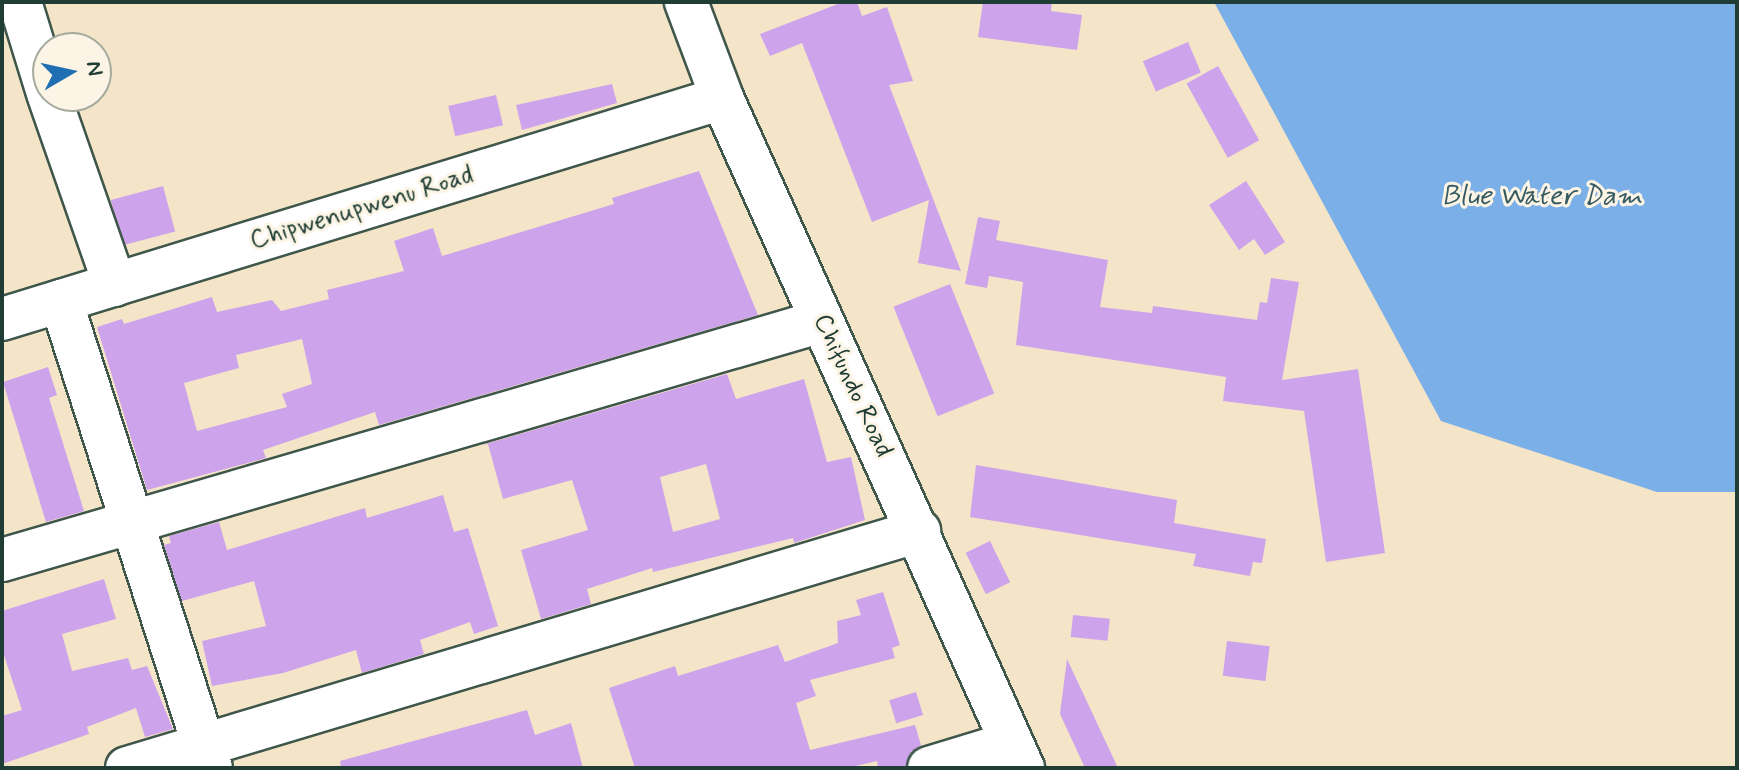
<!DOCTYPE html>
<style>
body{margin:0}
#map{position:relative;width:1739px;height:770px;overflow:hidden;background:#f4e4c8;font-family:Mynerve,sans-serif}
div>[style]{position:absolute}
.water>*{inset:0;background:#7bafe8}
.building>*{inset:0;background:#cda4ec;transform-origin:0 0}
.roads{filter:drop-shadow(2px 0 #3f564a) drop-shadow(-2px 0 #3f564a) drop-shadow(0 2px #3f564a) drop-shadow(0 -2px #3f564a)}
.minor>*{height:42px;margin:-21px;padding:0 21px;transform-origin:21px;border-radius:21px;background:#fff}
span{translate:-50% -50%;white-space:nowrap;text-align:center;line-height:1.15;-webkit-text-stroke:6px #fcf5e5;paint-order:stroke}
.street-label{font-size:26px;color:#1f3d34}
.water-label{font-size:28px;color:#365a61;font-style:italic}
.frame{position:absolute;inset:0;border:4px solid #1f3d34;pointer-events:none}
.north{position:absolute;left:32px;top:32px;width:80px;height:80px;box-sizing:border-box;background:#fcf5e5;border:2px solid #a4ab9e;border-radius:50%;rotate:81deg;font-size:22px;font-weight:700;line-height:32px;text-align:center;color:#1f3d34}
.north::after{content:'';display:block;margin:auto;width:28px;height:36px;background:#1f6fb2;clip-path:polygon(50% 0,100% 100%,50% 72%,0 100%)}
</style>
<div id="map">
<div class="water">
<i style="clip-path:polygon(1214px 2px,1737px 2px,1737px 492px,1657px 492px,1441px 421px)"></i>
</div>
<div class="building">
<i style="clip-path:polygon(843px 2px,857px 2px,862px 16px,887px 7px,913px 81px,889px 85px,961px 271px,918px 263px,929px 200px,872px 222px,802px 43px,770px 56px,760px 34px)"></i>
<i style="clip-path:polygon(983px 2px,1052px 2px,1051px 11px,1082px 15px,1077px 50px,978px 37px)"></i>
<i style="left:1188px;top:42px;width:33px;height:49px;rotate:67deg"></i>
<i style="left:1218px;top:66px;width:85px;height:36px;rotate:61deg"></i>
<i style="clip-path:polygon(612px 84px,617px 103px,522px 130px,516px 105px)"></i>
<i style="left:496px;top:95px;width:31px;height:49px;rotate:77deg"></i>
<i style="clip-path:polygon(evenodd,699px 171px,758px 315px,379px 425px,375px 412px,263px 450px,266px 458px,147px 490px,97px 327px,122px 319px,124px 324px,212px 297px,217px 312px,272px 300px,281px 311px,329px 299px,327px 290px,404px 271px,394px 241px,433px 228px,442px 256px,614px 204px,612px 198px,699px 171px,302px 339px,312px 384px,282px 394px,287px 407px,197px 431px,184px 383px,239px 368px,236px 355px,302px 339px)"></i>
<i style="clip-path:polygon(1246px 181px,1285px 242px,1265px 255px,1254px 239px,1239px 250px,1209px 205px)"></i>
<i style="left:163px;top:186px;width:47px;height:54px;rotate:75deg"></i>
<i style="clip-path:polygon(978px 217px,1000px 221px,996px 240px,1108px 260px,1100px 307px,1152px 313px,1153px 306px,1257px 320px,1260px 302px,1267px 303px,1271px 278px,1299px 282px,1282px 380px,1358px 369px,1385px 553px,1326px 562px,1304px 411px,1223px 401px,1226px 377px,1016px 345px,1023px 282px,989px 276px,987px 288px,965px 284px)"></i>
<i style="left:950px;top:284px;width:118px;height:61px;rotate:68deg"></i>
<i style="clip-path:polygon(48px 367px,57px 395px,49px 398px,84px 511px,46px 522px,3px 382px)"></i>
<i style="clip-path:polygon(evenodd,727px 374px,736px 399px,804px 379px,827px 462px,851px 457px,865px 520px,794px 543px,793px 538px,653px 572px,652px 568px,587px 589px,591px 604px,541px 619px,521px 550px,588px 530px,572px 480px,503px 499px,488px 444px,482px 445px,727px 374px,706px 464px,720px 519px,673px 532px,660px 477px,706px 464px)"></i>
<i style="clip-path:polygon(976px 465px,1177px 500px,1174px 523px,1266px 539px,1262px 563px,1253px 562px,1250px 576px,1193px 566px,1196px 554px,970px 517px)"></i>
<i style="clip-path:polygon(443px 495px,454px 532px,468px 528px,498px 626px,474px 634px,470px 622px,420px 640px,424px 654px,362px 673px,356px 650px,283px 673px,212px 686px,202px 641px,266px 626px,254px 581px,182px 601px,164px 545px,171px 543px,169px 536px,219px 522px,227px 550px,365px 508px,367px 518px)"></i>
<i style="left:990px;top:541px;width:46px;height:27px;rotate:64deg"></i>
<i style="clip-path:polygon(104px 579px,116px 619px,62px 634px,72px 671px,128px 658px,132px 670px,147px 666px,173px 729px,145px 737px,136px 708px,87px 727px,89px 734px,2px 764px,2px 716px,22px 710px,2px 649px,2px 611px)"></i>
<i style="clip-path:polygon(883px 592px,900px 645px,892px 648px,895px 658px,810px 680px,816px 696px,796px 703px,810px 750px,915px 725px,921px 745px,911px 752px,906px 768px,878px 768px,877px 761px,847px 768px,635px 768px,609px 688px,675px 666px,678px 676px,778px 645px,785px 662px,838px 643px,837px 621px,861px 615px,856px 600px)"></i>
<i style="left:1073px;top:615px;width:37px;height:22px;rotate:6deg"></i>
<i style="left:1227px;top:641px;width:43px;height:35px;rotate:7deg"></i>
<i style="clip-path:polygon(1067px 659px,1118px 768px,1085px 768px,1060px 714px)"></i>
<i style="left:916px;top:692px;width:24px;height:28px;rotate:73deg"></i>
<i style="clip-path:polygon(527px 710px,535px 735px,571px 723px,583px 768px,341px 768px,340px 761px)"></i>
</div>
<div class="roads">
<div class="minor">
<i style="left:20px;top:2px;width:95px;rotate:72.9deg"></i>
<i style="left:686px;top:2px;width:103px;rotate:69.4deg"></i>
<i style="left:722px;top:98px;width:735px;rotate:65.81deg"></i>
<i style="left:49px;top:96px;width:200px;rotate:70.8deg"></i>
<i style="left:61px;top:301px;width:490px;rotate:72.2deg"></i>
<i style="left:2px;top:319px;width:753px;rotate:-17.06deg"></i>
<i style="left:2px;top:560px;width:854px;rotate:-16.25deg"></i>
<i style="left:127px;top:768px;width:827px;rotate:-16.66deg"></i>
<i style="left:929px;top:768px;width:86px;rotate:-17deg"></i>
</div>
</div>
<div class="street-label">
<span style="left:362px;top:209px;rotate:-17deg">Chipwenupwenu Road</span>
<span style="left:852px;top:386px;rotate:65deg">Chifundo Road</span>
</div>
<div class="water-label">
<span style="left:1542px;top:197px">Blue Water Dam</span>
</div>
<div class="frame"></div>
<div class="north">N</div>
</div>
